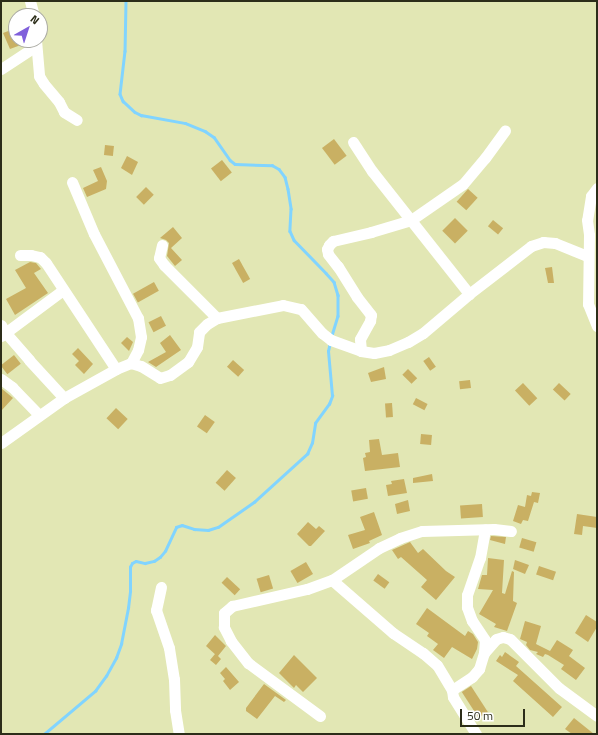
<!DOCTYPE html>
<style>
body{margin:0}
#map{position:relative;width:598px;height:735px;overflow:hidden;background:#e2e7b4;font-family:"Titillium Web",sans-serif}
div>[style]{position:absolute}
.stream>*{height:2.5px;margin:-1.25px;padding:0 1.25px;transform-origin:1.25px;border-radius:1.25px;background:#81d4ff}
.building>*{inset:0;background:#c9b063;transform-origin:0 0}
.street>*{height:11px;margin:-5.5px;padding:0 5.5px;transform-origin:5.5px;border-radius:5.5px;background:#fff}
span{translate:-50% -50%;white-space:nowrap;text-align:center;line-height:1.15;-webkit-text-stroke:3px #fff;paint-order:stroke}
.frame{position:absolute;inset:0;border:2px solid #2c2d19;pointer-events:none}
.north{position:absolute;left:8px;top:8px;width:40px;height:40px;box-sizing:border-box;background:#fff;border:1px solid #ababa3;border-radius:50%;rotate:39deg;font-size:11px;font-weight:700;line-height:16px;text-align:center;color:#2c2d19}
.north::after{content:'';display:block;margin:auto;width:14px;height:18px;background:#8060db;clip-path:polygon(50% 0,100% 100%,50% 72%,0 100%)}
.scale{position:absolute;left:460px;top:709px;width:65px;height:18px;box-sizing:border-box;border:2px solid #2c2d19;border-top:0;padding-left:5px;font-size:12px;line-height:14px;white-space:nowrap;color:#2c2d19;-webkit-text-stroke:3px #fff;paint-order:stroke}
</style>
<div id="map">
<div class="stream">
<i style="left:126px;top:1px;width:50px;rotate:91.1deg"></i>
<i style="left:125px;top:51px;width:43px;rotate:96.6deg"></i>
<i style="left:120px;top:94px;width:8px;rotate:67deg"></i>
<i style="left:123px;top:101px;width:16px;rotate:43deg"></i>
<i style="left:135px;top:112px;width:7px;rotate:27deg"></i>
<i style="left:141px;top:115px;width:45px;rotate:10.3deg"></i>
<i style="left:185px;top:123px;width:22px;rotate:22deg"></i>
<i style="left:205px;top:131px;width:11px;rotate:34deg"></i>
<i style="left:214px;top:137px;width:28px;rotate:55deg"></i>
<i style="left:230px;top:160px;width:6px;rotate:39deg"></i>
<i style="left:235px;top:164px;width:37px;rotate:2deg"></i>
<i style="left:272px;top:165px;width:8px;rotate:30deg"></i>
<i style="left:279px;top:169px;width:10px;rotate:53deg"></i>
<i style="left:285px;top:177px;width:12px;rotate:76deg"></i>
<i style="left:288px;top:189px;width:20px;rotate:81deg"></i>
<i style="left:291px;top:209px;width:22px;rotate:93deg"></i>
<i style="left:290px;top:231px;width:10px;rotate:66deg"></i>
<i style="left:294px;top:240px;width:46px;rotate:45.9deg"></i>
<i style="left:326px;top:273px;width:12px;rotate:48deg"></i>
<i style="left:334px;top:282px;width:14px;rotate:73deg"></i>
<i style="left:338px;top:295px;width:21px;rotate:90deg"></i>
<i style="left:338px;top:316px;width:21px;rotate:107deg"></i>
<i style="left:44px;top:734px;width:67px;rotate:-40.1deg"></i>
<i style="left:95px;top:691px;width:19px;rotate:-54deg"></i>
<i style="left:106px;top:676px;width:21px;rotate:-61deg"></i>
<i style="left:116px;top:658px;width:15px;rotate:-70deg"></i>
<i style="left:121px;top:644px;width:37px;rotate:-79deg"></i>
<i style="left:128px;top:608px;width:17px;rotate:-83deg"></i>
<i style="left:130px;top:591px;width:24px;rotate:-90deg"></i>
<i style="left:130px;top:567px;width:4px;rotate:-63deg"></i>
<i style="left:132px;top:563px;width:4px;rotate:-27deg"></i>
<i style="left:136px;top:561px;width:9px;rotate:13deg"></i>
<i style="left:145px;top:563px;width:9px;rotate:-13deg"></i>
<i style="left:154px;top:561px;width:7px;rotate:-34deg"></i>
<i style="left:160px;top:557px;width:8px;rotate:-50deg"></i>
<i style="left:165px;top:551px;width:26px;rotate:-65deg"></i>
<i style="left:176px;top:527px;width:6px;rotate:-18deg"></i>
<i style="left:182px;top:525px;width:13px;rotate:18deg"></i>
<i style="left:194px;top:529px;width:14px;rotate:4deg"></i>
<i style="left:208px;top:530px;width:10px;rotate:-17deg"></i>
<i style="left:218px;top:527px;width:44px;rotate:-34.8deg"></i>
<i style="left:254px;top:502px;width:72px;rotate:-42.2deg"></i>
<i style="left:307px;top:454px;width:12px;rotate:-66deg"></i>
<i style="left:312px;top:443px;width:20px;rotate:-81deg"></i>
<i style="left:315px;top:423px;width:24px;rotate:-54deg"></i>
<i style="left:329px;top:404px;width:9px;rotate:-69deg"></i>
<i style="left:332px;top:396px;width:45px;rotate:-95.1deg"></i>
<i style="left:328px;top:351px;width:9px;rotate:-77deg"></i>
</div>
<div class="building">
<i style="clip-path:polygon(11px 30px,11px 32px,16px 30px,16px 40px,29px 40px,29px 42px,10px 49px,3px 33px)"></i>
<i style="left:334px;top:139px;width:21px;height:15px;rotate:53deg"></i>
<i style="left:105px;top:145px;width:9px;height:10px;rotate:6deg"></i>
<i style="clip-path:polygon(127px 156px,138px 162px,132px 175px,121px 168px)"></i>
<i style="left:222px;top:160px;width:16px;height:14px;rotate:52deg"></i>
<i style="clip-path:polygon(101px 167px,107px 181px,106px 189px,87px 197px,83px 188px,98px 181px,93px 170px)"></i>
<i style="left:146px;top:187px;width:11px;height:14px;rotate:45deg"></i>
<i style="left:468px;top:189px;width:13px;height:17px;rotate:42deg"></i>
<i style="left:455px;top:218px;width:18px;height:18px;rotate:45deg"></i>
<i style="left:493px;top:220px;width:13px;height:8px;rotate:39deg"></i>
<i style="clip-path:polygon(173px 227px,182px 238px,171px 248px,182px 260px,175px 266px,167px 256px,169px 243px,166px 240px,160px 238px)"></i>
<i style="left:239px;top:259px;width:23px;height:8px;rotate:61deg"></i>
<i style="clip-path:polygon(30px 262px,36px 263px,41px 269px,34px 273px,48px 293px,15px 315px,6px 299px,26px 288px,15px 270px)"></i>
<i style="clip-path:polygon(552px 267px,554px 283px,548px 283px,545px 268px)"></i>
<i style="left:154px;top:282px;width:10px;height:24px;rotate:61deg"></i>
<i style="left:161px;top:316px;width:11px;height:14px;rotate:63deg"></i>
<i style="clip-path:polygon(170px 335px,181px 350px,156px 367px,148px 362px,166px 352px,160px 343px)"></i>
<i style="clip-path:polygon(127px 337px,133px 342px,129px 351px,121px 343px)"></i>
<i style="clip-path:polygon(78px 348px,93px 364px,84px 374px,75px 365px,79px 361px,72px 354px)"></i>
<i style="left:14px;top:355px;width:11px;height:17px;rotate:52deg"></i>
<i style="left:429px;top:357px;width:12px;height:7px;rotate:55deg"></i>
<i style="left:233px;top:360px;width:15px;height:9px;rotate:42deg"></i>
<i style="clip-path:polygon(384px 367px,386px 379px,371px 382px,368px 373px)"></i>
<i style="left:408px;top:369px;width:13px;height:8px;rotate:45deg"></i>
<i style="left:470px;top:380px;width:8px;height:11px;rotate:83deg"></i>
<i style="left:523px;top:383px;width:21px;height:11px;rotate:47deg"></i>
<i style="left:559px;top:383px;width:16px;height:9px;rotate:43deg"></i>
<i style="clip-path:polygon(1px 388px,13px 398px,1px 411px)"></i>
<i style="left:416px;top:398px;width:13px;height:7px;rotate:27deg"></i>
<i style="left:392px;top:403px;width:14px;height:7px;rotate:86deg"></i>
<i style="left:116px;top:408px;width:16px;height:14px;rotate:43deg"></i>
<i style="left:205px;top:415px;width:12px;height:14px;rotate:35deg"></i>
<i style="left:421px;top:434px;width:11px;height:10px;rotate:5deg"></i>
<i style="clip-path:polygon(379px 439px,382px 455px,398px 453px,400px 467px,365px 471px,363px 458px,366px 457px,365px 453px,370px 452px,369px 440px)"></i>
<i style="left:227px;top:470px;width:12px;height:17px;rotate:42deg"></i>
<i style="clip-path:polygon(432px 474px,433px 481px,413px 483px,413px 478px)"></i>
<i style="clip-path:polygon(404px 479px,407px 493px,388px 496px,386px 485px,392px 484px,391px 481px)"></i>
<i style="left:366px;top:488px;width:11px;height:15px;rotate:80deg"></i>
<i style="clip-path:polygon(532px 492px,540px 493px,538px 503px,534px 502px,528px 521px,523px 520px,521px 524px,513px 521px,518px 505px,525px 507px,527px 495px,531px 496px)"></i>
<i style="clip-path:polygon(408px 500px,410px 511px,397px 514px,395px 504px)"></i>
<i style="left:482px;top:504px;width:13px;height:22px;rotate:86deg"></i>
<i style="clip-path:polygon(374px 512px,382px 535px,369px 541px,370px 543px,353px 549px,348px 535px,365px 530px,360px 517px)"></i>
<i style="clip-path:polygon(577px 514px,597px 517px,597px 528px,583px 526px,582px 535px,574px 534px)"></i>
<i style="clip-path:polygon(308px 522px,316px 529px,319px 526px,325px 531px,311px 546px,309px 546px,297px 534px)"></i>
<i style="clip-path:polygon(491px 536px,506px 537px,505px 544px,490px 540px)"></i>
<i style="left:522px;top:538px;width:15px;height:10px;rotate:16deg"></i>
<i style="clip-path:polygon(410px 542px,418px 553px,423px 549px,446px 571px,455px 577px,436px 600px,421px 587px,427px 580px,401px 557px,398px 559px,392px 550px)"></i>
<i style="clip-path:polygon(488px 558px,504px 560px,502px 593px,505px 594px,512px 571px,514px 572px,513px 601px,517px 603px,507px 631px,494px 627px,496px 624px,479px 614px,493px 590px,478px 589px,482px 575px,487px 575px)"></i>
<i style="clip-path:polygon(515px 560px,529px 565px,525px 574px,513px 569px)"></i>
<i style="left:306px;top:562px;width:14px;height:18px;rotate:60deg"></i>
<i style="left:539px;top:566px;width:18px;height:9px;rotate:19deg"></i>
<i style="left:378px;top:574px;width:14px;height:8px;rotate:36deg"></i>
<i style="left:269px;top:575px;width:14px;height:13px;rotate:73deg"></i>
<i style="left:227px;top:577px;width:18px;height:8px;rotate:43deg"></i>
<i style="clip-path:polygon(427px 608px,465px 636px,468px 631px,473px 634px,478px 642px,477px 649px,472px 659px,452px 647px,444px 658px,433px 650px,438px 644px,427px 636px,429px 633px,416px 624px)"></i>
<i style="clip-path:polygon(586px 615px,597px 622px,597px 627px,588px 642px,575px 633px)"></i>
<i style="clip-path:polygon(525px 621px,541px 626px,536px 644px,550px 651px,557px 640px,573px 650px,569px 656px,585px 668px,576px 680px,561px 669px,564px 665px,548px 655px,545px 654px,543px 657px,536px 654px,538px 652px,530px 650px,526px 645px,527px 642px,520px 639px)"></i>
<i style="clip-path:polygon(215px 635px,226px 646px,218px 656px,221px 659px,216px 665px,210px 660px,215px 654px,217px 656px,206px 646px)"></i>
<i style="clip-path:polygon(505px 652px,519px 662px,516px 666px,562px 707px,553px 717px,513px 681px,518px 675px,496px 661px,500px 655px,502px 657px)"></i>
<i style="clip-path:polygon(294px 655px,317px 678px,303px 692px,296px 685px,294px 688px,279px 673px)"></i>
<i style="clip-path:polygon(226px 667px,239px 682px,230px 690px,223px 681px,225px 679px,220px 673px)"></i>
<i style="clip-path:polygon(264px 684px,286px 700px,284px 702px,275px 696px,257px 719px,246px 711px,246px 708px)"></i>
<i style="left:471px;top:686px;width:31px;height:11px;rotate:57deg"></i>
<i style="clip-path:polygon(574px 718px,594px 734px,572px 734px,565px 729px)"></i>
</div>
<div class="street">
<i style="left:30px;top:1px;width:16px;rotate:75deg"></i>
<i style="left:36px;top:40px;width:36px;rotate:85deg"></i>
<i style="left:39px;top:76px;width:9px;rotate:58deg"></i>
<i style="left:44px;top:84px;width:23px;rotate:50deg"></i>
<i style="left:59px;top:102px;width:11px;rotate:63deg"></i>
<i style="left:64px;top:112px;width:15px;rotate:32deg"></i>
<i style="left:1px;top:69px;width:42px;rotate:-33.3deg"></i>
<i style="left:353px;top:142px;width:35px;rotate:57deg"></i>
<i style="left:372px;top:171px;width:157px;rotate:51.7deg"></i>
<i style="left:72px;top:182px;width:56px;rotate:67.1deg"></i>
<i style="left:94px;top:234px;width:95px;rotate:62.4deg"></i>
<i style="left:138px;top:318px;width:19px;rotate:81deg"></i>
<i style="left:141px;top:337px;width:13px;rotate:103deg"></i>
<i style="left:138px;top:350px;width:15px;rotate:118deg"></i>
<i style="left:597px;top:188px;width:10px;rotate:127deg"></i>
<i style="left:591px;top:196px;width:24px;rotate:99deg"></i>
<i style="left:587px;top:220px;width:15px;rotate:82deg"></i>
<i style="left:589px;top:235px;width:69px;rotate:90.8deg"></i>
<i style="left:588px;top:304px;width:24px;rotate:68deg"></i>
<i style="left:162px;top:245px;width:13px;rotate:103deg"></i>
<i style="left:159px;top:258px;width:9px;rotate:54deg"></i>
<i style="left:164px;top:265px;width:75px;rotate:45deg"></i>
<i style="left:20px;top:255px;width:11px"></i>
<i style="left:31px;top:255px;width:9px;rotate:13deg"></i>
<i style="left:40px;top:257px;width:8px;rotate:45deg"></i>
<i style="left:46px;top:263px;width:127px;rotate:56.6deg"></i>
<i style="left:1px;top:325px;width:8px;rotate:60deg"></i>
<i style="left:5px;top:332px;width:37px;rotate:49deg"></i>
<i style="left:29px;top:360px;width:52px;rotate:47.4deg"></i>
<i style="left:1px;top:336px;width:77px;rotate:-36.6deg"></i>
<i style="left:361px;top:351px;width:12px;rotate:-95deg"></i>
<i style="left:360px;top:339px;width:21px;rotate:-61deg"></i>
<i style="left:370px;top:321px;width:6px;rotate:-81deg"></i>
<i style="left:371px;top:315px;width:23px;rotate:-128deg"></i>
<i style="left:357px;top:297px;width:36px;rotate:-122deg"></i>
<i style="left:338px;top:267px;width:16px;rotate:-128deg"></i>
<i style="left:328px;top:254px;width:5px;rotate:-101deg"></i>
<i style="left:327px;top:249px;width:4px;rotate:-63deg"></i>
<i style="left:329px;top:245px;width:6px;rotate:-45deg"></i>
<i style="left:333px;top:241px;width:39px;rotate:-13deg"></i>
<i style="left:371px;top:232px;width:42px;rotate:-16.7deg"></i>
<i style="left:411px;top:220px;width:63px;rotate:-34.7deg"></i>
<i style="left:463px;top:184px;width:34px;rotate:-50deg"></i>
<i style="left:485px;top:158px;width:34px;rotate:-54deg"></i>
<i style="left:1px;top:379px;width:14px;rotate:36deg"></i>
<i style="left:12px;top:387px;width:39px;rotate:46deg"></i>
<i style="left:1px;top:443px;width:77px;rotate:-35.5deg"></i>
<i style="left:64px;top:398px;width:60px;rotate:-29.1deg"></i>
<i style="left:116px;top:369px;width:16px;rotate:-22deg"></i>
<i style="left:131px;top:363px;width:10px;rotate:17deg"></i>
<i style="left:141px;top:366px;width:22px;rotate:32deg"></i>
<i style="left:160px;top:378px;width:10px;rotate:-17deg"></i>
<i style="left:170px;top:375px;width:22px;rotate:-36deg"></i>
<i style="left:188px;top:362px;width:17px;rotate:-59deg"></i>
<i style="left:197px;top:347px;width:15px;rotate:-82deg"></i>
<i style="left:199px;top:332px;width:11px;rotate:-45deg"></i>
<i style="left:207px;top:324px;width:12px;rotate:-31deg"></i>
<i style="left:217px;top:318px;width:67px;rotate:-11.1deg"></i>
<i style="left:283px;top:305px;width:18px;rotate:13deg"></i>
<i style="left:301px;top:309px;width:32px;rotate:49deg"></i>
<i style="left:322px;top:333px;width:11px;rotate:38deg"></i>
<i style="left:331px;top:340px;width:32px;rotate:20deg"></i>
<i style="left:361px;top:351px;width:13px;rotate:9deg"></i>
<i style="left:374px;top:353px;width:15px;rotate:-11deg"></i>
<i style="left:389px;top:350px;width:21px;rotate:-23deg"></i>
<i style="left:408px;top:342px;width:17px;rotate:-31deg"></i>
<i style="left:423px;top:333px;width:60px;rotate:-40.3deg"></i>
<i style="left:469px;top:294px;width:78px;rotate:-37.7deg"></i>
<i style="left:531px;top:246px;width:13px;rotate:-18deg"></i>
<i style="left:543px;top:242px;width:12px;rotate:5deg"></i>
<i style="left:555px;top:243px;width:35px;rotate:22deg"></i>
<i style="left:332px;top:580px;width:81px;rotate:41deg"></i>
<i style="left:393px;top:633px;width:36px;rotate:34deg"></i>
<i style="left:423px;top:653px;width:18px;rotate:41deg"></i>
<i style="left:437px;top:665px;width:29px;rotate:59deg"></i>
<i style="left:452px;top:690px;width:7px;rotate:82deg"></i>
<i style="left:453px;top:697px;width:44px;rotate:58.1deg"></i>
<i style="left:161px;top:587px;width:24px;rotate:102deg"></i>
<i style="left:156px;top:610px;width:40px;rotate:71.1deg"></i>
<i style="left:169px;top:648px;width:31px;rotate:81deg"></i>
<i style="left:174px;top:679px;width:31px;rotate:88deg"></i>
<i style="left:175px;top:710px;width:24px;rotate:81deg"></i>
<i style="left:484px;top:653px;width:18px;rotate:-49deg"></i>
<i style="left:496px;top:639px;width:7px;rotate:-16deg"></i>
<i style="left:503px;top:637px;width:7px;rotate:16deg"></i>
<i style="left:510px;top:639px;width:69px;rotate:45deg"></i>
<i style="left:559px;top:688px;width:47px;rotate:36.4deg"></i>
<i style="left:452px;top:690px;width:24px;rotate:-33deg"></i>
<i style="left:472px;top:677px;width:11px;rotate:-49deg"></i>
<i style="left:479px;top:669px;width:17px;rotate:-73deg"></i>
<i style="left:484px;top:653px;width:13px;rotate:-86deg"></i>
<i style="left:485px;top:640px;width:23px;rotate:-124deg"></i>
<i style="left:472px;top:621px;width:15px;rotate:-110deg"></i>
<i style="left:467px;top:607px;width:12px;rotate:-90deg"></i>
<i style="left:467px;top:595px;width:39px;rotate:-71deg"></i>
<i style="left:480px;top:558px;width:29px;rotate:-80deg"></i>
<i style="left:320px;top:716px;width:89px;rotate:-143.6deg"></i>
<i style="left:248px;top:663px;width:28px;rotate:-128deg"></i>
<i style="left:231px;top:641px;width:16px;rotate:-117deg"></i>
<i style="left:224px;top:627px;width:14px;rotate:-90deg"></i>
<i style="left:224px;top:613px;width:11px;rotate:-41deg"></i>
<i style="left:232px;top:606px;width:77px;rotate:-12.8deg"></i>
<i style="left:307px;top:589px;width:27px;rotate:-20deg"></i>
<i style="left:332px;top:580px;width:57px;rotate:-34.2deg"></i>
<i style="left:379px;top:548px;width:23px;rotate:-25deg"></i>
<i style="left:400px;top:538px;width:23px;rotate:-18deg"></i>
<i style="left:422px;top:531px;width:72px;rotate:-1.6deg"></i>
<i style="left:494px;top:529px;width:17px;rotate:7deg"></i>
</div>
<div class="frame"></div>
<div class="north">N</div>
<div class="scale">50 m</div>
</div>
